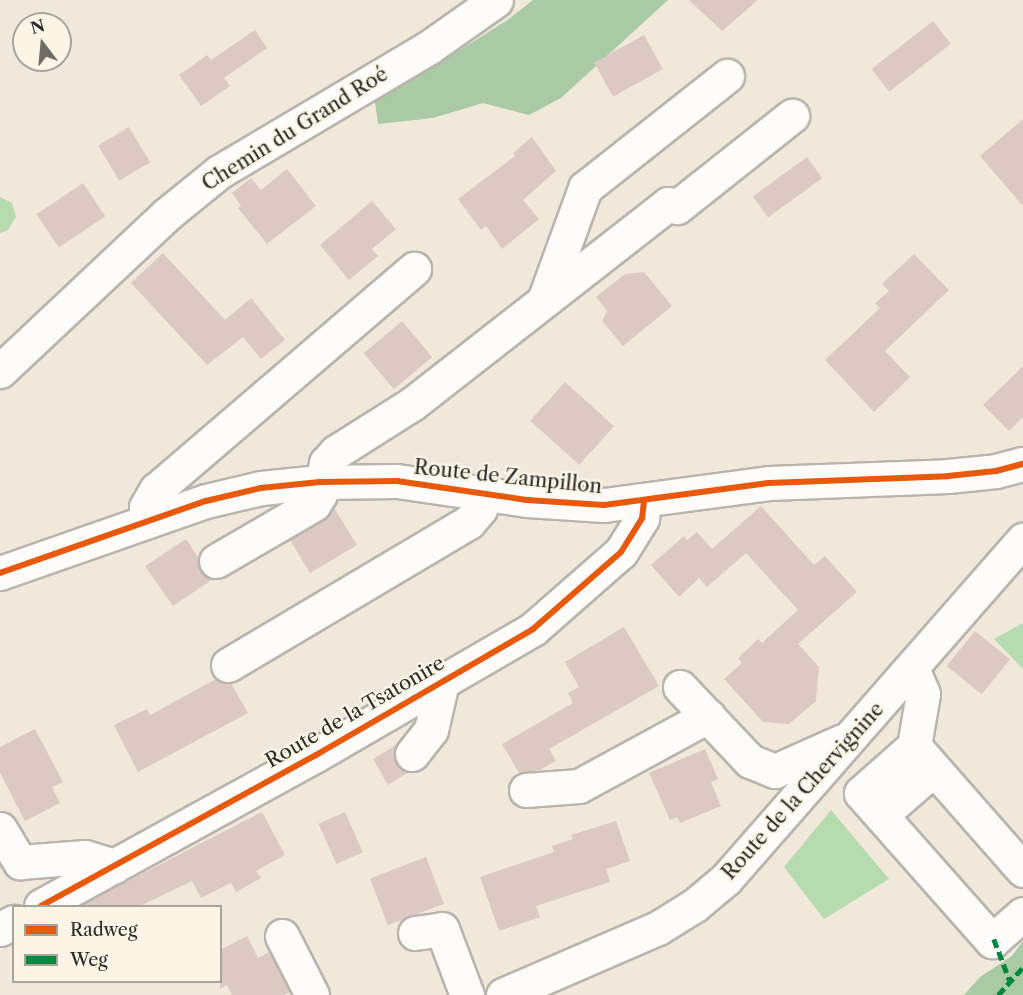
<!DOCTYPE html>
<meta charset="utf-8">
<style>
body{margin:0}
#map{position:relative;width:1023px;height:995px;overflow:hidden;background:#f1e8dc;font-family:"Libre Caslon Text",serif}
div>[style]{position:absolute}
.green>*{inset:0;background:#b7dbb0}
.forest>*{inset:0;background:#a9caa5}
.building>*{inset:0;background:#ddc9c3;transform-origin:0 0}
.roads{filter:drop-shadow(2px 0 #b9b4ad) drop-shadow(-2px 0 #b9b4ad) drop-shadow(0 2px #b9b4ad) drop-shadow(0 -2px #b9b4ad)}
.minor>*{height:33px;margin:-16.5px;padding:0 16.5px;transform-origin:16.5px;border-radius:16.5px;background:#fdfcfa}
.quiet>*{height:4.5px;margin-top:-2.25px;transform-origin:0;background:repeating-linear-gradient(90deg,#00873e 0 9px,transparent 0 13.5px)}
.cycleway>*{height:6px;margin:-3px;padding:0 3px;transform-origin:3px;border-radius:3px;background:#e8590c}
span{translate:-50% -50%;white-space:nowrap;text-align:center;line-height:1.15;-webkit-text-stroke:4.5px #fcf5e5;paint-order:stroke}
.street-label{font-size:20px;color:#2b2b2b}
.legend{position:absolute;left:12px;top:905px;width:210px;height:78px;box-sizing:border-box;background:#fcf5e5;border:2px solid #a8a49b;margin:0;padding:8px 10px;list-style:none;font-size:18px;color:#2b2b2b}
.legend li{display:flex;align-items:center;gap:12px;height:30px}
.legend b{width:30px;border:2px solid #a8a49b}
.north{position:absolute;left:12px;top:12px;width:60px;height:60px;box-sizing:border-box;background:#fcf5e5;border:2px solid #a8a49b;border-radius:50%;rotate:344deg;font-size:16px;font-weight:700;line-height:24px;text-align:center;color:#2b2b2b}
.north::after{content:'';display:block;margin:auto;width:21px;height:27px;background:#706d69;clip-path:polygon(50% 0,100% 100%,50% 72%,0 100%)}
</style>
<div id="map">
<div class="green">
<i style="clip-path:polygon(0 197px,12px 203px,16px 217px,8px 230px,0 233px)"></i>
<i style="clip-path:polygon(1023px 623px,1023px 669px,994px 639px)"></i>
<i style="clip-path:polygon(831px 810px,889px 879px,824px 919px,784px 867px)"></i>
</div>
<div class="forest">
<i style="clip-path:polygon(533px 0,668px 0,561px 98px,529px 115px,483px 103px,433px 118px,378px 124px,373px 88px,402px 73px,452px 55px,509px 19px)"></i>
<i style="clip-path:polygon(1023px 941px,1023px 995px,964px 995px,980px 977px,1012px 956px)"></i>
</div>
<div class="building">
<i style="clip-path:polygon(689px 0,758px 0,722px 31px)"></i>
<i style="left:933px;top:21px;width:29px;height:78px;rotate:52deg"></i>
<i style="clip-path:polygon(255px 30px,267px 48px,224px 78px,230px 86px,201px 106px,179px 75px,207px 55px,211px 60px)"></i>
<i style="left:644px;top:35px;width:39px;height:57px;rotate:61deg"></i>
<i style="clip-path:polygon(1023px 119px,1023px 206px,980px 156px)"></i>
<i style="left:129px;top:127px;width:41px;height:36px;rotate:59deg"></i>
<i style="clip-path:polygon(532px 137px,556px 171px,523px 200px,539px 219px,502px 249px,486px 226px,481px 230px,458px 199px,515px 156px,513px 153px)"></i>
<i style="left:807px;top:157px;width:26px;height:67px;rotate:54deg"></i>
<i style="clip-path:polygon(287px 169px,316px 206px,267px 244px,238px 208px,241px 206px,232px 193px,251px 178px,261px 190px)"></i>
<i style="left:83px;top:183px;width:40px;height:56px;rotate:56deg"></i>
<i style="clip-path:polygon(372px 201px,396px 229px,372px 249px,378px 256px,349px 280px,320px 245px)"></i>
<i style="clip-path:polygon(163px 253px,225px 320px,251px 298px,285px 340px,261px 359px,243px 337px,207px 365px,131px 283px)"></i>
<i style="clip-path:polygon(914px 254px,949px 290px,885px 351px,910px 377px,874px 412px,825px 360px,880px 308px,875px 303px,889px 291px,882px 284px)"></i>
<i style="clip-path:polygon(644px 272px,672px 306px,623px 346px,602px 321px,607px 311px,596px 297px,625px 274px)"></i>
<i style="left:402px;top:321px;width:47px;height:50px;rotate:50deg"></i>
<i style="clip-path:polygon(1023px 366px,1023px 417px,1009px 431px,983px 405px)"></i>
<i style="left:565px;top:382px;width:66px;height:52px;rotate:42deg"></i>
<i style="clip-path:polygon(761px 506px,814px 565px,825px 556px,857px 592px,798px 644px,819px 667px,816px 701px,789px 724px,763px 722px,724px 679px,742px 663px,738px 658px,758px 639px,762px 643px,798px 610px,746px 553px,707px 587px,699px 578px,679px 597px,651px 565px,684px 536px,687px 540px,697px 532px,712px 549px)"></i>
<i style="clip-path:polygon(334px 508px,357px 545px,310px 573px,290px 540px,323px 520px)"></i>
<i style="clip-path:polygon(186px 539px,198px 557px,200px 571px,213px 579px,173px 606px,145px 566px)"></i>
<i style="clip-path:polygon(624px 627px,659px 686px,549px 749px,556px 761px,540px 770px,519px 773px,502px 744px,573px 703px,568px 693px,579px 687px,565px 662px)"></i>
<i style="left:975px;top:631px;width:45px;height:45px;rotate:39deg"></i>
<i style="clip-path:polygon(216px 679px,231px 683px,248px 713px,138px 772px,114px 725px,147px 709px,150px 715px)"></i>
<i style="clip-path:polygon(35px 729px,63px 782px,52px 787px,60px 803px,25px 821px,0 773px,0 747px)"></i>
<i style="clip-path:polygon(396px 745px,395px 761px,401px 769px,409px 772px,388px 785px,373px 759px)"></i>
<i style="clip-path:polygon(705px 749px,718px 779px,711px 782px,721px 806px,680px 823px,677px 817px,670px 820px,649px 773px)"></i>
<i style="clip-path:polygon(262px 812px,285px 855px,256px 871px,261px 878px,236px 892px,231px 883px,201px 898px,192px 881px,140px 906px,79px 906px)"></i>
<i style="left:345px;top:812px;width:44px;height:29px;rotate:66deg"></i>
<i style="clip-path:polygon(616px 821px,630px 861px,606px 869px,610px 882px,536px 906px,540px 917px,499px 931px,480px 877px,554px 852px,552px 846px,573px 839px,571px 835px)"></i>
<i style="left:426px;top:857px;width:50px;height:60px;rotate:69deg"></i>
<i style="clip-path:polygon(247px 936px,258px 958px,269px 952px,290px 992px,284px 995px,232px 995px,227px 985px,220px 989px,220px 950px)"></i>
</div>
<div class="roads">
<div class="minor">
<i style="left:545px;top:298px;width:117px;rotate:-70deg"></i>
<i style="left:585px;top:188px;width:181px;rotate:-38.3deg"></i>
<i style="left:0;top:371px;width:228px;rotate:-43.2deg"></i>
<i style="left:166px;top:215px;width:68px;rotate:-39.1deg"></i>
<i style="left:219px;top:172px;width:243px;rotate:-30.7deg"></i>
<i style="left:428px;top:48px;width:83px;rotate:-35.2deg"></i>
<i style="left:147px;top:521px;width:14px;rotate:-94deg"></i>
<i style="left:146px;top:507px;width:20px;rotate:-60deg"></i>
<i style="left:156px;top:490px;width:340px;rotate:-40.6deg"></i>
<i style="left:216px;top:561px;width:113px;rotate:-30.2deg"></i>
<i style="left:314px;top:504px;width:12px;rotate:-59deg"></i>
<i style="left:320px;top:494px;width:32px;rotate:-79deg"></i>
<i style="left:326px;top:463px;width:15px;rotate:-48deg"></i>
<i style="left:336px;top:452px;width:90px;rotate:-32.3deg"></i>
<i style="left:412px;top:404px;width:325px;rotate:-38deg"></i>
<i style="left:668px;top:204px;width:9px;rotate:18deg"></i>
<i style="left:677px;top:207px;width:147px;rotate:-38.4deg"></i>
<i style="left:0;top:573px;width:218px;rotate:-19.3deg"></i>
<i style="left:206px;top:501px;width:57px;rotate:-13.3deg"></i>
<i style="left:261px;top:488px;width:59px;rotate:-5.8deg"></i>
<i style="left:320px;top:482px;width:77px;rotate:-0.7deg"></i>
<i style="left:397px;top:481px;width:131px;rotate:8.3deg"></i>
<i style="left:527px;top:500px;width:77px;rotate:3.7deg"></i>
<i style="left:604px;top:505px;width:166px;rotate:-7.6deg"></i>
<i style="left:769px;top:483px;width:179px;rotate:-2.2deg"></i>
<i style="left:948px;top:476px;width:48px;rotate:-5.9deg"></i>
<i style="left:996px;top:471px;width:28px;rotate:-15deg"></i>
<i style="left:228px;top:665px;width:280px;rotate:-30.7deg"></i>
<i style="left:469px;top:522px;width:17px;rotate:-50deg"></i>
<i style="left:480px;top:509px;width:17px;rotate:-69deg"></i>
<i style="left:912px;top:668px;width:28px;rotate:67deg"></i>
<i style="left:923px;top:694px;width:53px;rotate:99.8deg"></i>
<i style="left:914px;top:746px;width:71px;rotate:138.4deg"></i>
<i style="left:861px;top:793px;width:198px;rotate:48.5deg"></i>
<i style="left:992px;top:941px;width:41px;rotate:-41.1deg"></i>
<i style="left:680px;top:687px;width:102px;rotate:46.6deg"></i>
<i style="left:750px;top:761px;width:27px;rotate:22deg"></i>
<i style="left:775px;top:771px;width:73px;rotate:-24.1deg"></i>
<i style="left:914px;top:746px;width:165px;rotate:48.7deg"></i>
<i style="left:412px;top:754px;width:31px;rotate:-52deg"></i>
<i style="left:431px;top:730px;width:49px;rotate:-77.1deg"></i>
<i style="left:526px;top:790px;width:53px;rotate:-4.3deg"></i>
<i style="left:579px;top:786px;width:147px;rotate:-28.5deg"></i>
<i style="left:881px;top:815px;width:70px;rotate:-41deg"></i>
<i style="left:0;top:829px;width:39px;rotate:59deg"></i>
<i style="left:20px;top:862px;width:65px;rotate:-4.4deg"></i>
<i style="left:85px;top:857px;width:31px;rotate:17deg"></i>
<i style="left:41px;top:906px;width:314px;rotate:-28.8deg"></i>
<i style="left:316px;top:755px;width:251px;rotate:-30.1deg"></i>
<i style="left:533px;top:629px;width:117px;rotate:-41.2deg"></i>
<i style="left:621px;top:552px;width:40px;rotate:-58deg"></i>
<i style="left:642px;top:518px;width:16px;rotate:-83deg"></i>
<i style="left:0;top:929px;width:16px;rotate:-27deg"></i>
<i style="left:415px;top:933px;width:27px;rotate:-8deg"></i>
<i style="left:442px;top:929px;width:71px;rotate:69.3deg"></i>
<i style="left:282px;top:936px;width:66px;rotate:63deg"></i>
<i style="left:503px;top:995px;width:169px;rotate:-23.4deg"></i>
<i style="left:658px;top:928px;width:44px;rotate:-31.9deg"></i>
<i style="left:695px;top:905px;width:40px;rotate:-40deg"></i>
<i style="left:726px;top:879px;width:451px;rotate:-48.8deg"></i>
</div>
</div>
<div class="quiet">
<i style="left:994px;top:939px;width:45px;rotate:69.1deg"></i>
<i style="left:998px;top:995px;width:38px;rotate:-48deg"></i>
</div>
<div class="cycleway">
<i style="left:0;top:573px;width:218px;rotate:-19.3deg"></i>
<i style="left:206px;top:501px;width:57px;rotate:-13.3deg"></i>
<i style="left:261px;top:488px;width:59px;rotate:-5.8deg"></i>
<i style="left:320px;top:482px;width:77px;rotate:-0.7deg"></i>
<i style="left:397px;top:481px;width:131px;rotate:8.3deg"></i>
<i style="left:527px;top:500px;width:77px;rotate:3.7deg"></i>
<i style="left:604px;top:505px;width:166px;rotate:-7.6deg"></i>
<i style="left:769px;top:483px;width:179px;rotate:-2.2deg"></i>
<i style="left:948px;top:476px;width:48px;rotate:-5.9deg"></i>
<i style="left:996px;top:471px;width:28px;rotate:-15deg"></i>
<i style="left:41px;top:906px;width:314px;rotate:-28.8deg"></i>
<i style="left:316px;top:755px;width:251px;rotate:-30.1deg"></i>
<i style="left:533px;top:629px;width:117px;rotate:-41.2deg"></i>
<i style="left:621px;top:552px;width:40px;rotate:-58deg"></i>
<i style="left:642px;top:518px;width:16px;rotate:-83deg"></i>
</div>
<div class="street-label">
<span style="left:295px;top:129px;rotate:-32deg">Chemin du Grand Roé</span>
<span style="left:508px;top:477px;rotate:6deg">Route de Zampillon</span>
<span style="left:355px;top:712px;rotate:-30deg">Route de la Tsatonire</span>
<span style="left:803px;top:791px;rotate:-48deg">Route de la Chervignine</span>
</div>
<ul class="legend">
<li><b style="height:8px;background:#e8590c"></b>Radweg</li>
<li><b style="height:8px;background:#00873e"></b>Weg</li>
</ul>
<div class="north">N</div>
</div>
